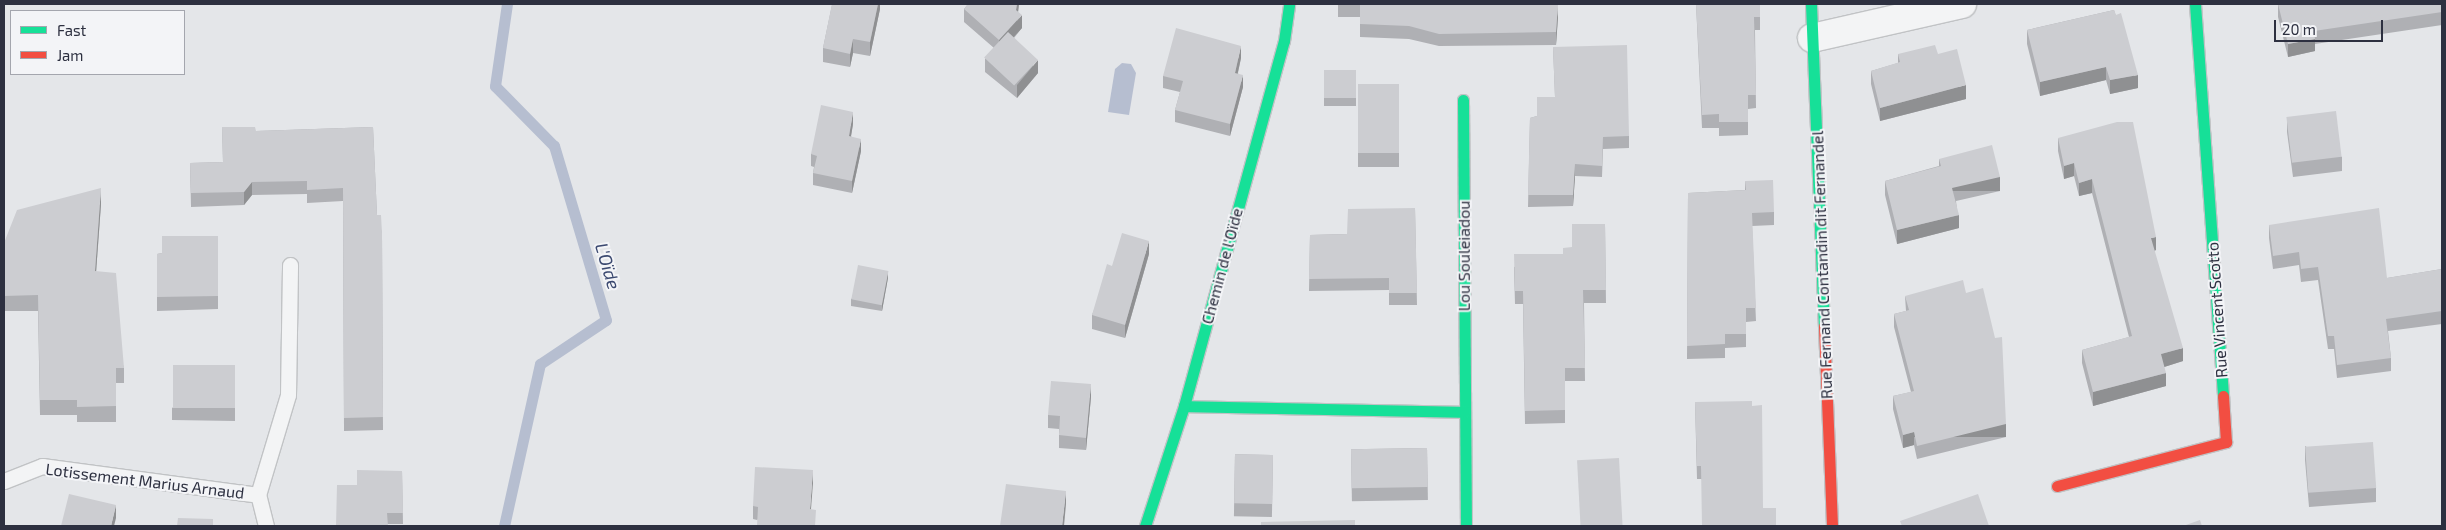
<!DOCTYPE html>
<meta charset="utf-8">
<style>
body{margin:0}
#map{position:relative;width:2446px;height:530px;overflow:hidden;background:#e4e6e9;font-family:"Exo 2",sans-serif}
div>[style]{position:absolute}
.water>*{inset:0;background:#b6bed0}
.stream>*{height:11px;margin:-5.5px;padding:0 5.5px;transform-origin:5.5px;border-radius:5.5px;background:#b6bed0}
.roads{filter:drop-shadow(1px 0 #c1c3c5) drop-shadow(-1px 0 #c1c3c5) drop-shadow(0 1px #c1c3c5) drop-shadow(0 -1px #c1c3c5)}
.lane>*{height:15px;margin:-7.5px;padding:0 7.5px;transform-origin:7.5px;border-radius:7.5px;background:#f3f4f5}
.street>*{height:28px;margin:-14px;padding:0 14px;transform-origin:14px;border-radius:14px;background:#f3f4f5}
.fast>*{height:11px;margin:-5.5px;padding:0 5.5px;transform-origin:5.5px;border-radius:5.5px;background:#16e098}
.jam>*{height:11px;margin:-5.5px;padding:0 5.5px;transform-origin:5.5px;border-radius:5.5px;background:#f24e42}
.wall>*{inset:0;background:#afb0b4;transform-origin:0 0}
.shaded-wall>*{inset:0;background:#8f9092;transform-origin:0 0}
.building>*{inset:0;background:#cccdd1;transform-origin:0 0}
span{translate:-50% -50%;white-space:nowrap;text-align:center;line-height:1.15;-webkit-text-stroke:4px #f3f4f7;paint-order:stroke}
.street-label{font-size:16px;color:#2d3040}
.water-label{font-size:18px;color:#3b4970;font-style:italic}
.frame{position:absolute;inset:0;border:5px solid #2d3040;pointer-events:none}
.legend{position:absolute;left:10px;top:10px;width:175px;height:65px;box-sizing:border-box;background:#f3f4f7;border:1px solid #a4a6ae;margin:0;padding:6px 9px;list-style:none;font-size:15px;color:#2d3040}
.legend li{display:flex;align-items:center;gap:10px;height:25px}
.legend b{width:25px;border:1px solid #a4a6ae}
.scale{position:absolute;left:2274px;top:20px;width:109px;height:22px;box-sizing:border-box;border:2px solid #2d3040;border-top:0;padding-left:6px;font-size:15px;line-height:18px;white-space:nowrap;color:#2d3040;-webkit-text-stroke:4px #f3f4f7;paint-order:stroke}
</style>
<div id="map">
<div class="water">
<i style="clip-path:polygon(1122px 63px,1131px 64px,1136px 73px,1129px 115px,1108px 112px,1115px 69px)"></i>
</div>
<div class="stream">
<i style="left:504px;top:526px;width:166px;rotate:-77.5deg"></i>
<i style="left:540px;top:364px;width:79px;rotate:-33.7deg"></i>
<i style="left:606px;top:320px;width:182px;rotate:-106.6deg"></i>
<i style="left:554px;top:146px;width:84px;rotate:-134.5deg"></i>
<i style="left:495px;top:86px;width:83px;rotate:-81.7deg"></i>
</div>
<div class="roads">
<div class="lane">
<i style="left:4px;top:481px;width:41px;rotate:-21.5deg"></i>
<i style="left:42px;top:466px;width:218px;rotate:7.6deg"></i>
<i style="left:266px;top:526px;width:32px;rotate:-104deg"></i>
<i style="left:258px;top:495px;width:104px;rotate:-73.3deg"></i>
<i style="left:288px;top:395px;width:130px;rotate:-89.1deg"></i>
</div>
<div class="street">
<i style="left:1812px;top:38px;width:154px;rotate:-12.8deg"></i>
</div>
<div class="fast">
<i style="left:1811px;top:4px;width:322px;rotate:87.7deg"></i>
<i style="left:2195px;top:4px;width:393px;rotate:85.9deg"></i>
<i style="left:1463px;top:100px;width:426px;rotate:89.6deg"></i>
<i style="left:1184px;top:406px;width:281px;rotate:1.2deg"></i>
<i style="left:1145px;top:526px;width:126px;rotate:-72deg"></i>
<i style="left:1184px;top:406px;width:378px;rotate:-74.7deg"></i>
<i style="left:1284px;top:41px;width:37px;rotate:-82deg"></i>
</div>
<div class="jam">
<i style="left:1824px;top:326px;width:200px;rotate:87.7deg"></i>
<i style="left:2057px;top:486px;width:175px;rotate:-14.6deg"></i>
<i style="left:2226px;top:442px;width:46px;rotate:-93.7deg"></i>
</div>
</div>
<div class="wall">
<i style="clip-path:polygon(830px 4px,880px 4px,880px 9px,870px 56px,853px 53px,850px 67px,823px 62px,823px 48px,832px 5px)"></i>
<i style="clip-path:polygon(968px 4px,1019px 4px,1018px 12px,1022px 28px,1014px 38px,1038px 73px,1017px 98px,985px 72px,985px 59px,994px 48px,964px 22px,964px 9px)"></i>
<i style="clip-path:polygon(1338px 4px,1550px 4px,1558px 17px,1556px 45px,1439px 46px,1409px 39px,1360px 37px,1360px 17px,1338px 17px)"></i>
<i style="clip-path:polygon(1696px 4px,1760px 4px,1760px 30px,1755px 30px,1756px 108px,1748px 109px,1748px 135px,1719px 136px,1719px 128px,1702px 128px)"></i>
<i style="clip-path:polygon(2278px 4px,2442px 4px,2442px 25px,2315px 44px,2315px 51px,2288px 57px,2278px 17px)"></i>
<i style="clip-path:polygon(2114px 10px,2138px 88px,2110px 94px,2106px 80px,2040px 96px,2027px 44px,2027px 30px)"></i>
<i style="clip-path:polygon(1553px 47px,1629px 136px,1629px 148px,1603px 149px,1602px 177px,1575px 176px,1573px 206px,1528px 207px,1530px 118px,1537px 116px,1555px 97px)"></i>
<i style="clip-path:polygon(1898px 54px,1938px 54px,1966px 99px,1880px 121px,1871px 84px,1871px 71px,1898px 63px)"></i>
<i style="clip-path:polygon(1241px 58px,1238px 73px,1243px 87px,1230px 136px,1175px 122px,1175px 110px,1180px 92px,1163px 88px,1163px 76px)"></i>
<i style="clip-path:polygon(1356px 70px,1356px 106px,1324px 106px,1324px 98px)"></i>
<i style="left:1358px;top:84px;width:41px;height:83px"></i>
<i style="clip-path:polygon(2287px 119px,2342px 157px,2342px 171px,2293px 177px,2287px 132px)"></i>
<i style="clip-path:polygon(853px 124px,851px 136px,861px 151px,852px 193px,813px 185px,813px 173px,814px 167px,811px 166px,811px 154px)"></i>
<i style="clip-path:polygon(222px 127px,256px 131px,373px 127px,377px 215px,382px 233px,383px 430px,344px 431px,343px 201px,307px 203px,307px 194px,252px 195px,244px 205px,191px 207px,190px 163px,223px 162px)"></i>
<i style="clip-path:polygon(2058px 138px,2156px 250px,2154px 251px,2183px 361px,2164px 367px,2166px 386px,2093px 406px,2082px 363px,2082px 350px,2129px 337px,2092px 193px,2079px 196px,2074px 176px,2064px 179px,2058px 151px)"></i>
<i style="clip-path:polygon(1939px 159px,2000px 191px,1956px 201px,1959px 228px,1897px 244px,1885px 195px,1885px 181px,1939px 166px)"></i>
<i style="clip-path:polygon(1745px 181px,1774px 212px,1774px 225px,1752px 226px,1756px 321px,1746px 322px,1746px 347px,1725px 348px,1725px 358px,1687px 359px,1688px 193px,1745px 190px)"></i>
<i style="clip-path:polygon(101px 204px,96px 272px,124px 368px,124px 383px,116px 383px,116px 422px,77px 422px,77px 415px,40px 415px,38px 311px,4px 311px,4px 243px)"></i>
<i style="clip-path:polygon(1415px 208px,1417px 305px,1389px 305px,1389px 290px,1309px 291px,1310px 235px,1347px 234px)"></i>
<i style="clip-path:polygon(1605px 224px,1606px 303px,1584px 303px,1585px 381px,1565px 381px,1565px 423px,1525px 424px,1523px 304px,1515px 304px,1514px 267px,1563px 254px)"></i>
<i style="clip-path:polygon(2269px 225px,2387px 278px,2442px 269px,2442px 324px,2388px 331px,2391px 358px,2391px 371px,2337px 378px,2334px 349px,2328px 349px,2318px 280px,2301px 282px,2299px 265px,2273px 269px,2269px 238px)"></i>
<i style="clip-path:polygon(218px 236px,218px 309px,157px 311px,157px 254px,162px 253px)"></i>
<i style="clip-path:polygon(1149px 254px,1125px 338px,1092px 329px,1092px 315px,1112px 266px)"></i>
<i style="clip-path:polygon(888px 278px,882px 311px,851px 306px,851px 299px)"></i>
<i style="clip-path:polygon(1905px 296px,2006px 437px,1917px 459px,1914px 445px,1903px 448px,1893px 409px,1893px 396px,1911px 392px,1894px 327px,1894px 314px,1906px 311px)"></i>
<i style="clip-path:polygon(235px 365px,235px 421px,172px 420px,172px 408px)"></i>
<i style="clip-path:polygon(1091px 397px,1086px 450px,1059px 448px,1059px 429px,1048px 428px,1048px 415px)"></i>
<i style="clip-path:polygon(1695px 402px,1763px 508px,1701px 479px,1697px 479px)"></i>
<i style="clip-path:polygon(2305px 446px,2376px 488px,2376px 502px,2309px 507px,2305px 460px)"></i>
<i style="left:1427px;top:448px;width:52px;height:76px;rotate:89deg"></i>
<i style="left:1273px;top:455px;width:62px;height:38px;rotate:91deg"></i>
<i style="clip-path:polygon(402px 471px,403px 524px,387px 524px,357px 485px)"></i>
<i style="clip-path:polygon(813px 483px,757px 520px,753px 519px,753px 506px)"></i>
</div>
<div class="shaded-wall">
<i style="clip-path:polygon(878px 4px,880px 4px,880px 9px,870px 56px,870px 42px)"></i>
<i style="clip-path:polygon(1017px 4px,1019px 4px,1017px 21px,1022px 15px,1022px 28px,999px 53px,999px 40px,1016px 10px)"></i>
<i style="clip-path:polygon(1558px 4px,1558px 17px,1556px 45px,1556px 32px)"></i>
<i style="clip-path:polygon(853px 39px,853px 53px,850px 67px,850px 54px)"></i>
<i style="clip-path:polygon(2315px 39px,2315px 51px,2288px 57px,2288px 44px)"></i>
<i style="clip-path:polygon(1241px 46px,1241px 58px,1235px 85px,1235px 73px)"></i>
<i style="clip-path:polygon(1038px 60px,1038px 73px,1017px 98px,1017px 85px)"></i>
<i style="clip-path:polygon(2106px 67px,2106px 80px,2040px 96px,2040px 82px)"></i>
<i style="clip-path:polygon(1243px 75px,1243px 87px,1230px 136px,1230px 124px)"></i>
<i style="clip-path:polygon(2138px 75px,2138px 88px,2110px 94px,2110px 80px)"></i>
<i style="clip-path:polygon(1966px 85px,1966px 99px,1880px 121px,1880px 108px)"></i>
<i style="clip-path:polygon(853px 112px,853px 124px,849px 148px,849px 136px)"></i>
<i style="clip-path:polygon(861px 139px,861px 151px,852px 193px,852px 181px)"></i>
<i style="clip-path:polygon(2074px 163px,2074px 176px,2064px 179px,2064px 166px)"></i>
<i style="clip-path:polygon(1575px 164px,1575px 176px,1573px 206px,1573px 195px)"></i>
<i style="left:2000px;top:177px;width:14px;height:49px;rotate:90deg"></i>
<i style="clip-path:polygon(2092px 179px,2092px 193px,2079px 196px,2079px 183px)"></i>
<i style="clip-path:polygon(252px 182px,252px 195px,244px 205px,244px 192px)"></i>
<i style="clip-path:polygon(101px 188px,101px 204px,95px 287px,95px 271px)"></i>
<i style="clip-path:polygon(1959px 215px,1959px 228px,1897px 244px,1897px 230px)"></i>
<i style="clip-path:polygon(2156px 237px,2156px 250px,2151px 252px,2151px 238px)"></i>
<i style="clip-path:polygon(1149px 241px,1149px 254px,1125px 338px,1125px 325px)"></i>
<i style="clip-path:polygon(888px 271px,888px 278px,882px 311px,882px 304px)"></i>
<i style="clip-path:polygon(2183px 348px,2183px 361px,2161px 368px,2161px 354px)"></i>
<i style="clip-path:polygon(2166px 373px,2166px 386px,2093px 406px,2093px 392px)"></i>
<i style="clip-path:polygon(1091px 384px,1091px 397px,1086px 450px,1086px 438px)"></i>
<i style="left:2006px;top:424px;width:13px;height:92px;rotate:90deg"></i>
<i style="clip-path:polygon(1914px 432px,1914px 445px,1903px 448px,1903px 435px)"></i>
<i style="clip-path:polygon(813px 470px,813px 483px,810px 522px,810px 509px)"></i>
<i style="clip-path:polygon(1066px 491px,1066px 504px,1064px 526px,1062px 526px)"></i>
<i style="clip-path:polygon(116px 505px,116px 518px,114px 526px,111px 526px)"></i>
</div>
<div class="building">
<i style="clip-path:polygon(832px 4px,878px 4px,870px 42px,853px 39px,850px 54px,823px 48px)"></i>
<i style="clip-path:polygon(968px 4px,1017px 4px,1016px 10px,1022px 15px,999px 40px,964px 9px)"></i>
<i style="clip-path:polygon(1338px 4px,1558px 4px,1556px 32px,1439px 34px,1409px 26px,1360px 24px,1360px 4px)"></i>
<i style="clip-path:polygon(1696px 4px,1760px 4px,1760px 17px,1754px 17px,1756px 95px,1748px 95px,1748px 122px,1719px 122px,1719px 114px,1702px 115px)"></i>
<i style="clip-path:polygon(2278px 4px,2442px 4px,2442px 12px,2314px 31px,2315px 39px,2288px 44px)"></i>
<i style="clip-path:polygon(2114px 10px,2116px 15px,2121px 13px,2138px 75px,2110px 80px,2106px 67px,2040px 82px,2027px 30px)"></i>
<i style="clip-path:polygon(1176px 28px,1241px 46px,1235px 73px,1243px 75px,1230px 124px,1175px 110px,1183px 81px,1163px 76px)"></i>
<i style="left:1008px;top:32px;width:41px;height:35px;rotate:43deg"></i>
<i style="clip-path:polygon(1627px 45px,1629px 136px,1603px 137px,1602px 166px,1575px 164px,1573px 195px,1528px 195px,1530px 118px,1537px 116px,1537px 97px,1555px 97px,1553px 47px)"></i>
<i style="clip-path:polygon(1935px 45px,1938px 54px,1957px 49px,1966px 85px,1880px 108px,1871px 71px,1900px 62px,1898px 54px)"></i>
<i style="left:1324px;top:70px;width:32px;height:28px"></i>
<i style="left:1358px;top:84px;width:41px;height:69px"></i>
<i style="clip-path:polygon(821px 105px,853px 112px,849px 136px,861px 139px,852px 181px,813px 173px,817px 156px,811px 154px)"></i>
<i style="left:2336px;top:111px;width:46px;height:50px;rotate:83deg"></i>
<i style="clip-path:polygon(2117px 122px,2133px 122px,2156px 237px,2151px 238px,2183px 348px,2161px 354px,2166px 373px,2093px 392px,2082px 350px,2132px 336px,2092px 179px,2079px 183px,2074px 163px,2064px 166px,2058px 138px)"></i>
<i style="clip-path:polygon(222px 127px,255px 127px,256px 131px,373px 127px,377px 215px,381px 215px,382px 233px,383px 417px,344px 418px,343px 188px,307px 190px,307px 181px,252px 182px,244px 192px,191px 193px,190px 163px,223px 162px)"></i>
<i style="clip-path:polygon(1992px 145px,2000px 177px,1952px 188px,1959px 215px,1897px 230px,1885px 181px,1941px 166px,1939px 159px)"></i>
<i style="clip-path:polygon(1773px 180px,1774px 212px,1752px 213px,1756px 308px,1746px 308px,1746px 334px,1725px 334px,1725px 344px,1687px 346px,1688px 193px,1746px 190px,1745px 181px)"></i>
<i style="clip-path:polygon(101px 188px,95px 271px,116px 273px,124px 368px,116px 368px,116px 406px,77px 407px,77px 400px,40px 400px,38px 295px,4px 296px,4px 243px,17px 210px)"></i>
<i style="clip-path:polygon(1415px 208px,1417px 293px,1389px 293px,1389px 278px,1309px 279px,1310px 235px,1347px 234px,1348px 209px)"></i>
<i style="clip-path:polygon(2379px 208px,2387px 278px,2442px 269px,2442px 311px,2386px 319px,2391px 358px,2337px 365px,2334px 336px,2328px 336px,2318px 267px,2301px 269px,2299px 252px,2273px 256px,2269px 225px)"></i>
<i style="clip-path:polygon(1572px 224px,1605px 224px,1606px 290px,1583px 290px,1585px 368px,1565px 368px,1565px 410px,1525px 411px,1523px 291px,1515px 291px,1514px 254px,1563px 254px,1563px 248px,1572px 247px)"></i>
<i style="clip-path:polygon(1122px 233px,1149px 241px,1125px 325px,1092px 315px,1107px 264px,1112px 266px)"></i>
<i style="clip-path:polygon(162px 236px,218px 236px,218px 296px,157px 297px,157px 254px,162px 253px)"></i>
<i style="left:858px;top:265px;width:31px;height:35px;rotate:11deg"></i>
<i style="clip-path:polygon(1963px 280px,1966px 293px,1983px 288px,1995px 338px,2002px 337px,2006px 424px,1917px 446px,1914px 432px,1903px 435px,1893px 396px,1914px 391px,1894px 314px,1909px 310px,1905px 296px)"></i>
<i style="left:173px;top:365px;width:62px;height:43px"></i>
<i style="clip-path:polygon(1051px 381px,1091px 384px,1086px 438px,1059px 435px,1060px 416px,1048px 415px)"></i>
<i style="clip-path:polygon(1752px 401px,1752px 406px,1762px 405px,1763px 508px,1776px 508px,1776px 526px,1702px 526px,1701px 466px,1697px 466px,1695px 402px)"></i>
<i style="left:2373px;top:442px;width:46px;height:68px;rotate:86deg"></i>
<i style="left:1427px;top:448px;width:39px;height:76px;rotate:89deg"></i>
<i style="left:1273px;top:455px;width:49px;height:38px;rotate:91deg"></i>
<i style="left:1619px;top:458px;width:68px;height:42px;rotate:87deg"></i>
<i style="clip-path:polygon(755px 467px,813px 470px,810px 509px,816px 510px,815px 526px,757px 526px,758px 507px,753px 506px)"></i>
<i style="clip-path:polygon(357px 470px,402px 471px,403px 513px,387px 513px,388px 526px,336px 526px,337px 485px,357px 485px)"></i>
<i style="clip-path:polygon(1006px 484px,1066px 491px,1062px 526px,1000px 526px)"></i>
<i style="clip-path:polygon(69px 494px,116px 505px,111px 526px,61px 526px)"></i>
<i style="clip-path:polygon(1978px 494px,1989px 526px,1902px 526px,1900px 521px)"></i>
<i style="clip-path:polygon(178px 518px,213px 519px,213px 526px,177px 526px)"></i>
<i style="clip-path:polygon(1355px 520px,1355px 526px,1261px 526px,1261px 522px)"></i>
<i style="clip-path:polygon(2200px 520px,2202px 526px,2183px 526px)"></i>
</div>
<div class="street-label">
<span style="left:1464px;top:256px;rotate:-90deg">Lou Souleiadou</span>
<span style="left:1822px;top:265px;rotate:-92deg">Rue Fernand Contandin dit Fernandel</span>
<span style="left:1222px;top:266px;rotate:-75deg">Chemin de l'Oïde</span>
<span style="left:2217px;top:310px;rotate:-94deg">Rue Vincent Scotto</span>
<span style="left:145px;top:481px;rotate:7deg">Lotissement Marius Arnaud</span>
</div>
<div class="water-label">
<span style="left:608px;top:266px;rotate:73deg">L'Oïde</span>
</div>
<div class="frame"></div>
<ul class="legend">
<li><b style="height:6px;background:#16e098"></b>Fast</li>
<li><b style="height:6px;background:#f24e42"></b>Jam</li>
</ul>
<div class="scale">20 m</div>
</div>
